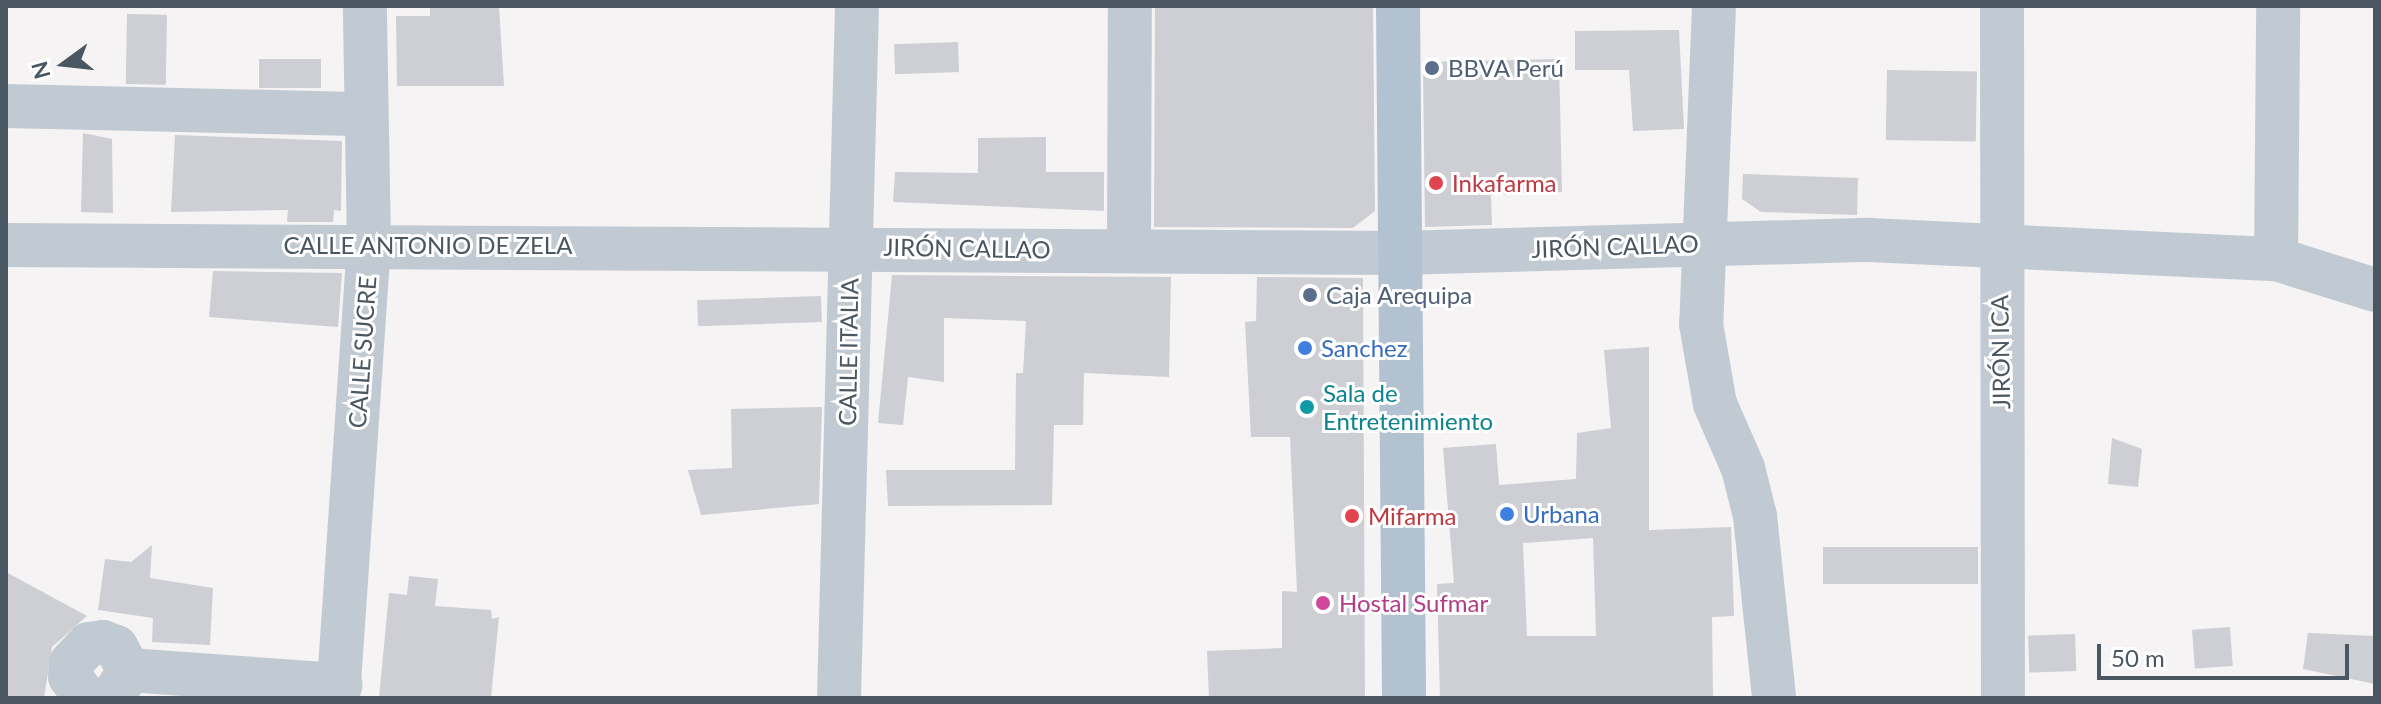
<!DOCTYPE html>
<meta charset="utf-8">
<style>
body{margin:0}
#map{position:relative;width:2381px;height:704px;overflow:hidden;background:#f5f3f3;font-family:Lato,sans-serif}
div>[style]{position:absolute}
.building>*{inset:0;background:#cdcfd5;transform-origin:0 0}
.minor>*{height:44px;margin:-22px;padding:0 22px;transform-origin:22px;border-radius:22px;background:#c1cad2}
.major>*{height:44px;margin:-22px;padding:0 22px;transform-origin:22px;border-radius:22px;background:#b3c2d1}
.dots>*{width:22px;height:22px;translate:-50% -50%;box-sizing:border-box;border:4px solid #fff;border-radius:50%}
span{translate:-50% -50%;white-space:nowrap;text-align:center;line-height:1.15;-webkit-text-stroke:6px #fff;paint-order:stroke}
.service-label{font-size:24px;color:#4e5e75}
.left{translate:0 -50%;text-align:left}
.health-label{font-size:24px;color:#be3a42}
.street-label{font-size:24px;color:#4a5661}
.shop-label{font-size:24px;color:#366cbe}
.culture-label{font-size:24px;color:#0d838f}
.hotel-label{font-size:24px;color:#b23c85}
.frame{position:absolute;inset:0;border:8px solid #4a5661;pointer-events:none}
.north{position:absolute;left:24px;top:24px;width:80px;height:80px;-webkit-text-stroke:6px #fff;paint-order:stroke;rotate:255deg;font-size:22px;font-weight:700;line-height:32px;text-align:center;color:#4a5661}
.north::after{content:'';display:block;margin:auto;width:28px;height:36px;background:#4a5661;clip-path:polygon(50% 0,100% 100%,50% 72%,0 100%)}
.scale{position:absolute;left:2097px;top:644px;width:252px;height:36px;box-sizing:border-box;border:4px solid #4a5661;border-top:0;padding-left:10px;font-size:24px;line-height:28px;white-space:nowrap;color:#4a5661;-webkit-text-stroke:6px #fff;paint-order:stroke}
</style>
<div id="map">
<div class="building">
<i style="clip-path:polygon(430px 6px,499px 6px,504px 86px,397px 86px,396px 16px,430px 16px)"></i>
<i style="clip-path:polygon(1155px 6px,1373px 6px,1375px 211px,1353px 228px,1154px 227px)"></i>
<i style="left:127px;top:14px;width:40px;height:70px;rotate:1deg"></i>
<i style="clip-path:polygon(1679px 30px,1684px 129px,1633px 131px,1629px 70px,1575px 70px,1575px 31px)"></i>
<i style="left:958px;top:42px;width:30px;height:64px;rotate:88deg"></i>
<i style="left:321px;top:59px;width:29px;height:62px;rotate:90deg"></i>
<i style="clip-path:polygon(1559px 59px,1562px 192px,1491px 195px,1492px 225px,1425px 227px,1423px 62px)"></i>
<i style="left:1887px;top:70px;width:90px;height:70px;rotate:1deg"></i>
<i style="clip-path:polygon(83px 133px,112px 139px,113px 213px,81px 212px)"></i>
<i style="clip-path:polygon(175px 135px,342px 141px,341px 211px,334px 210px,333px 222px,287px 222px,288px 210px,171px 212px)"></i>
<i style="clip-path:polygon(1046px 137px,1046px 172px,1104px 172px,1104px 211px,893px 202px,895px 172px,978px 173px,978px 138px)"></i>
<i style="clip-path:polygon(1743px 174px,1858px 178px,1857px 215px,1761px 212px,1742px 199px)"></i>
<i style="clip-path:polygon(213px 271px,342px 273px,338px 327px,209px 317px)"></i>
<i style="clip-path:polygon(892px 275px,1171px 277px,1169px 377px,1084px 373px,1083px 425px,1054px 425px,1052px 505px,888px 506px,886px 470px,1015px 470px,1016px 373px,1023px 373px,1026px 321px,944px 318px,944px 382px,908px 377px,903px 425px,878px 423px)"></i>
<i style="clip-path:polygon(1257px 277px,1363px 278px,1365px 698px,1209px 698px,1207px 651px,1282px 648px,1282px 591px,1297px 592px,1290px 437px,1251px 437px,1245px 322px,1256px 321px)"></i>
<i style="left:821px;top:296px;width:26px;height:124px;rotate:88deg"></i>
<i style="clip-path:polygon(evenodd,1649px 347px,1649px 530px,1731px 527px,1734px 616px,1712px 617px,1713px 698px,1440px 698px,1437px 584px,1454px 583px,1443px 448px,1496px 444px,1499px 485px,1576px 479px,1577px 433px,1611px 428px,1604px 350px,1649px 347px,1593px 538px,1596px 636px,1527px 636px,1523px 543px,1593px 538px)"></i>
<i style="clip-path:polygon(822px 407px,819px 504px,701px 515px,688px 470px,732px 468px,731px 409px)"></i>
<i style="clip-path:polygon(2112px 438px,2142px 449px,2138px 487px,2108px 484px)"></i>
<i style="clip-path:polygon(152px 545px,150px 578px,213px 588px,210px 645px,152px 642px,153px 618px,98px 610px,105px 559px,131px 562px)"></i>
<i style="left:1978px;top:547px;width:37px;height:155px;rotate:90deg"></i>
<i style="clip-path:polygon(6px 572px,87px 616px,52px 647px,44px 698px,6px 698px)"></i>
<i style="clip-path:polygon(409px 576px,438px 579px,435px 606px,491px 610px,492px 619px,499px 617px,491px 698px,379px 698px,389px 593px,407px 595px)"></i>
<i style="left:2230px;top:627px;width:39px;height:38px;rotate:86deg"></i>
<i style="clip-path:polygon(2308px 633px,2375px 636px,2375px 684px,2303px 669px)"></i>
<i style="left:2075px;top:634px;width:37px;height:47px;rotate:88deg"></i>
</div>
<div class="minor">
<i style="left:1714px;top:6px;width:318px;rotate:92.3deg"></i>
<i style="left:1701px;top:324px;width:81px;rotate:80.1deg"></i>
<i style="left:1715px;top:404px;width:70px;rotate:66.4deg"></i>
<i style="left:1743px;top:468px;width:49px;rotate:76deg"></i>
<i style="left:1755px;top:516px;width:183px;rotate:84deg"></i>
<i style="left:2002px;top:6px;width:692px;rotate:89.92deg"></i>
<i style="left:6px;top:106px;width:360px;rotate:1.3deg"></i>
<i style="left:6px;top:245px;width:1392px;rotate:0.33deg"></i>
<i style="left:1398px;top:253px;width:471px;rotate:-1.6deg"></i>
<i style="left:1869px;top:240px;width:407px;rotate:2.7deg"></i>
<i style="left:2276px;top:259px;width:104px;rotate:17.4deg"></i>
<i style="left:1129px;top:249px;width:243px;rotate:-89.8deg"></i>
<i style="left:2276px;top:259px;width:253px;rotate:-89.5deg"></i>
<i style="left:129px;top:670px;width:212px;rotate:4.1deg"></i>
<i style="left:86px;top:698px;width:26px;rotate:-127deg"></i>
<i style="left:70px;top:677px;width:14px;rotate:-86deg"></i>
<i style="left:71px;top:663px;width:26px;rotate:-47deg"></i>
<i style="left:89px;top:644px;width:14px;rotate:-8deg"></i>
<i style="left:103px;top:642px;width:14px;rotate:21deg"></i>
<i style="left:116px;top:647px;width:26px;rotate:61deg"></i>
<i style="left:129px;top:670px;width:33px;rotate:121deg"></i>
<i style="left:338px;top:698px;width:454px;rotate:-86.1deg"></i>
<i style="left:369px;top:245px;width:239px;rotate:-91deg"></i>
<i style="left:839px;top:698px;width:692px;rotate:-88.51deg"></i>
</div>
<div class="major">
<i style="left:1398px;top:6px;width:692px;rotate:89.5deg"></i>
</div>
<div class="dots">
<i style="left:1432px;top:68px;background:#5c6f8a"></i>
<i style="left:1436px;top:183px;background:#e0444e"></i>
<i style="left:1310px;top:295px;background:#5c6f8a"></i>
<i style="left:1305px;top:348px;background:#3f7fe0"></i>
<i style="left:1307px;top:407px;background:#0f9aa8"></i>
<i style="left:1507px;top:514px;background:#3f7fe0"></i>
<i style="left:1352px;top:516px;background:#e0444e"></i>
<i style="left:1323px;top:603px;background:#d1479c"></i>
</div>
<div class="service-label">
<span class="left" style="left:1448px;top:68px">BBVA Perú</span>
<span class="left" style="left:1326px;top:295px">Caja Arequipa</span>
</div>
<div class="health-label">
<span class="left" style="left:1452px;top:183px">Inkafarma</span>
<span class="left" style="left:1368px;top:516px">Mifarma</span>
</div>
<div class="street-label">
<span style="left:428px;top:245px">CALLE ANTONIO DE ZELA</span>
<span style="left:1615px;top:246px;rotate:-2deg">JIRÓN CALLAO</span>
<span style="left:967px;top:248px;rotate:1deg">JIRÓN CALLAO</span>
<span style="left:362px;top:352px;rotate:-86deg">CALLE SUCRE</span>
<span style="left:848px;top:352px;rotate:-89deg">CALLE ITALIA</span>
<span style="left:2000px;top:352px;rotate:-91deg">JIRÓN ICA</span>
</div>
<div class="shop-label">
<span class="left" style="left:1321px;top:348px">Sanchez</span>
<span class="left" style="left:1523px;top:514px">Urbana</span>
</div>
<div class="culture-label">
<span class="left" style="left:1323px;top:407px">Sala de<br>Entretenimiento</span>
</div>
<div class="hotel-label">
<span class="left" style="left:1339px;top:603px">Hostal Sufmar</span>
</div>
<div class="frame"></div>
<div class="north">N</div>
<div class="scale">50 m</div>
</div>
